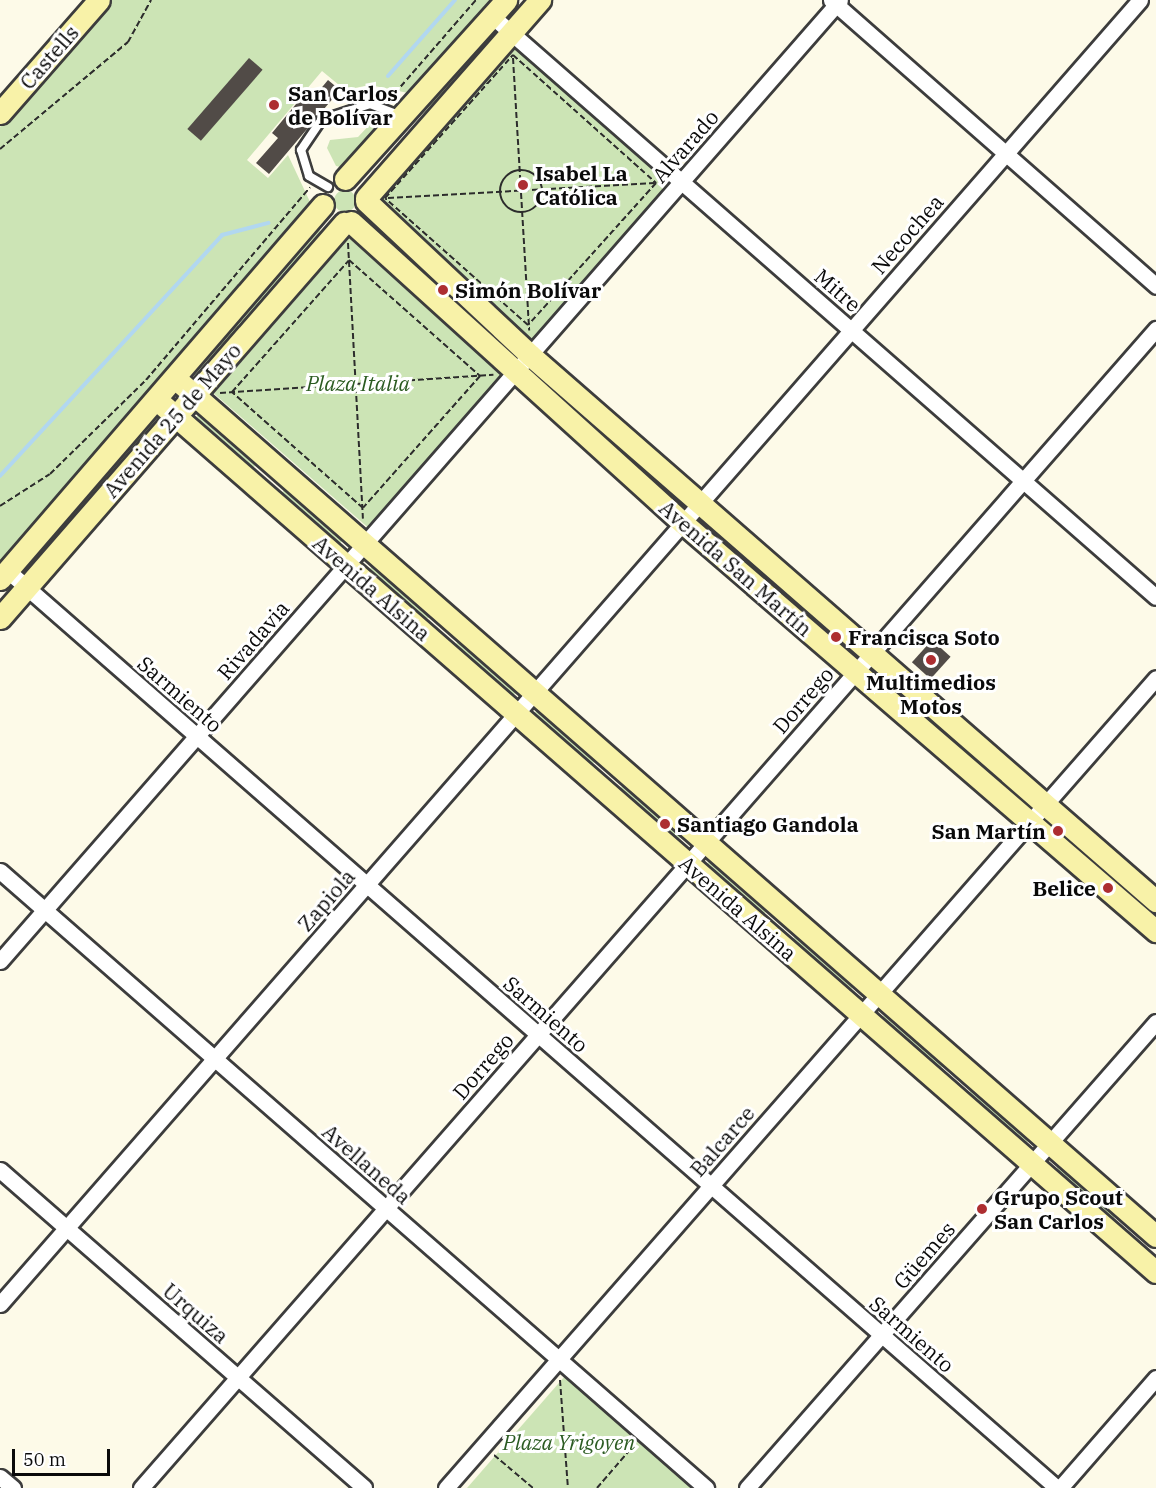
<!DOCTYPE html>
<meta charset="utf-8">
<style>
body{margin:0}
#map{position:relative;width:1156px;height:1488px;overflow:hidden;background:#fdfae8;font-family:"IBM Plex Serif",serif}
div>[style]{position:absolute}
.green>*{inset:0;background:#cce4b5;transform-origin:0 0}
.round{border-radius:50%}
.stream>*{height:4px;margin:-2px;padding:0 2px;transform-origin:2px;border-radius:2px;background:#b1d7f0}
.building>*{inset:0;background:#514b47;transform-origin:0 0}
.path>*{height:2px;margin-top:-1px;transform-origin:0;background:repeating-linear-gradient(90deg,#2c2c2c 0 6px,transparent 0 9px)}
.path>.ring{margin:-1px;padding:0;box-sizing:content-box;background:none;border:2px solid #2c2c2c;border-radius:50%}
.roads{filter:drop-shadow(2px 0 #3d3d3d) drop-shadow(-2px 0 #3d3d3d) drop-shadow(0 2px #3d3d3d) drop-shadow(0 -2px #3d3d3d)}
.lane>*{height:8px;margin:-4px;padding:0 4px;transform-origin:4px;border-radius:4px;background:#fff}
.street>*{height:15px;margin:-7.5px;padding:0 7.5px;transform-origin:7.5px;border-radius:7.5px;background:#fff}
.secondary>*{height:21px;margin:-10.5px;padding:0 10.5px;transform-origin:10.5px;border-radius:10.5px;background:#f8f2a8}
.dots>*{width:16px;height:16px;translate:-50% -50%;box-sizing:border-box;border:3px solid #fff;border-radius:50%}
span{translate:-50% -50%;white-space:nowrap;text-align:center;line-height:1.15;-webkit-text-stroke:6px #fff;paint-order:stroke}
.street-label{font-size:21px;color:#0a0a0a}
.poi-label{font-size:21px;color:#0a0a0a;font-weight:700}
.left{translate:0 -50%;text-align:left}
.right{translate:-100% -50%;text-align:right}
.park-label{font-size:21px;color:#2b5b21;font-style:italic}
.scale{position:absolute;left:12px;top:1449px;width:98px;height:27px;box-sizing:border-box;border:3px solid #0a0a0a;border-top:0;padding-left:8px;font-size:18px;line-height:21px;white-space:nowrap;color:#0a0a0a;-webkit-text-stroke:4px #fff;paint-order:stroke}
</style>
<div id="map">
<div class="green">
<i style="clip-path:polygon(111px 0,490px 0,408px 93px,370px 85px,345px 90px,322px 71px,247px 160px,268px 178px,288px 155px,311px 204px,0 562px,0 127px)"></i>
<i style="left:488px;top:28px;width:10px;height:192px;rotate:37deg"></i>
<i style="left:510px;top:42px;width:213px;height:210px;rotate:41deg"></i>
<i style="clip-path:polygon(376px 118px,383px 122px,345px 168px,336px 166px,327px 148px,330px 140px,358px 137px)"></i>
<i class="round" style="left:334px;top:190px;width:22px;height:22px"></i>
<i style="left:315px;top:226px;width:11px;height:192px;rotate:41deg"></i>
<i style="left:349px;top:238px;width:205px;height:206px;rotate:41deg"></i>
<i style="left:201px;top:412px;width:76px;height:12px;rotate:41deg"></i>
<i style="left:150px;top:418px;width:10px;height:192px;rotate:37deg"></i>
<i style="left:287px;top:487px;width:77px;height:13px;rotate:41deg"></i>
<i style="left:375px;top:563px;width:76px;height:12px;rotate:41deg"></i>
<i style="left:461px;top:638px;width:77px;height:12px;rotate:41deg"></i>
<i style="left:539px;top:708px;width:77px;height:12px;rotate:41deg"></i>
<i style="left:625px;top:783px;width:77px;height:12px;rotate:41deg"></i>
<i style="left:713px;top:857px;width:76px;height:13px;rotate:41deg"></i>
<i style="left:799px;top:932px;width:77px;height:13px;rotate:41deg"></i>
<i style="left:888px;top:1011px;width:77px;height:12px;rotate:41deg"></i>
<i style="left:975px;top:1086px;width:76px;height:12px;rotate:41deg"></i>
<i style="left:1061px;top:1163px;width:76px;height:13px;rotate:42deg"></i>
<i style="clip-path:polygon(565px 1376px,694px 1488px,467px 1488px)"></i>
</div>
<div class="stream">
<i style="left:388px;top:76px;width:101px;rotate:-48.6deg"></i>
<i style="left:0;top:476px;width:328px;rotate:-47.3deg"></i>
<i style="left:222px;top:235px;width:48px;rotate:-14.6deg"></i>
</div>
<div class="building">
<i style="left:249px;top:58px;width:18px;height:94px;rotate:41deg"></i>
<i style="clip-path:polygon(328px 80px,340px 90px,269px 174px,256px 163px,278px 138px,272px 133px,301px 98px,308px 104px)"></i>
<i style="left:932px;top:640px;width:25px;height:30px;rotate:42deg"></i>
</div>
<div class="path">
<i style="left:513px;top:55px;width:192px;rotate:41.8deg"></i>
<i style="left:656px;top:183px;width:191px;rotate:132deg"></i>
<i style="left:528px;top:325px;width:191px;rotate:-138.4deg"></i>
<i style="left:385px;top:198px;width:192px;rotate:-48.2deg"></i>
<i style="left:513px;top:58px;width:273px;rotate:86.6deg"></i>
<i style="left:389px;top:100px;width:133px;rotate:-49deg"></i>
<i style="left:0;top:149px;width:167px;rotate:-39.9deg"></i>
<i style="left:128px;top:42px;width:48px;rotate:-61.3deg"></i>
<i class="ring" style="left:500px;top:170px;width:40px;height:40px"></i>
<i style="left:388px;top:198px;width:267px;rotate:-3.2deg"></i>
<i style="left:348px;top:243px;width:276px;rotate:86.9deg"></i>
<i style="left:349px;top:260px;width:175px;rotate:41.5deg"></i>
<i style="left:480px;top:376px;width:176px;rotate:131.6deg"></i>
<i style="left:363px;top:508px;width:175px;rotate:-138.5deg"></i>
<i style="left:232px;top:392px;width:176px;rotate:-48.4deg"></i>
<i style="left:220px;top:393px;width:274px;rotate:-3.8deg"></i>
<i style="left:0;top:506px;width:59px;rotate:-32.6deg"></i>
<i style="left:50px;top:474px;width:134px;rotate:-44.4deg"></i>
<i style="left:146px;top:380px;width:253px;rotate:-49.6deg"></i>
<i style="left:560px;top:1380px;width:108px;rotate:85.8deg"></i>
<i style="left:494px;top:1455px;width:51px;rotate:40.2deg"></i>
<i style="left:597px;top:1488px;width:57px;rotate:-49.3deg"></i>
</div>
<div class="roads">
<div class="lane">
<i style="left:328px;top:187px;width:22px;rotate:-150deg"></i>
<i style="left:309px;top:176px;width:27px;rotate:-107deg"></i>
<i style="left:301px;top:150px;width:36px;rotate:-56deg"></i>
<i style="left:321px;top:120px;width:52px;rotate:-18.1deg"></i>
<i style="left:370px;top:104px;width:33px;rotate:21deg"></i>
</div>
<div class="street">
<i style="left:831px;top:0;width:433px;rotate:41.3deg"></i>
<i style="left:492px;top:16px;width:882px;rotate:41.19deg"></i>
<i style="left:8px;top:571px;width:1393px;rotate:41.16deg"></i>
<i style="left:0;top:871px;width:938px;rotate:41.15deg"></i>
<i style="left:0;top:961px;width:1276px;rotate:-48.84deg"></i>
<i style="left:0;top:1170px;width:483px;rotate:41.1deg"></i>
<i style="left:0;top:1304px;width:1732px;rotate:-48.84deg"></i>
<i style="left:0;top:1477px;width:17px;rotate:40deg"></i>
<i style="left:141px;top:1488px;width:1541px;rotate:-48.79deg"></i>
<i style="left:446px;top:1488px;width:1077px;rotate:-48.76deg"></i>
<i style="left:747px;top:1488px;width:620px;rotate:-48.73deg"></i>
<i style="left:1060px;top:1488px;width:146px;rotate:-48.9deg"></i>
</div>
<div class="secondary">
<i style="left:0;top:113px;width:150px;rotate:-48.8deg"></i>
<i style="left:345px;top:179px;width:241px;rotate:-48deg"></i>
<i style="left:366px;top:198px;width:264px;rotate:-48.7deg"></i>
<i style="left:366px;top:201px;width:225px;rotate:43.2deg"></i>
<i style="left:530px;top:355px;width:831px;rotate:41.1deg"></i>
<i style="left:351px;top:222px;width:448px;rotate:42.2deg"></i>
<i style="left:683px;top:523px;width:625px;rotate:40.78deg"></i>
<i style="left:176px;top:379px;width:1302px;rotate:41.17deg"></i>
<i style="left:157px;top:400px;width:1326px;rotate:41.12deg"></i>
<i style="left:0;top:579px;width:494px;rotate:-49.2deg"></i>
<i style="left:0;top:618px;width:524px;rotate:-48.95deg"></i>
</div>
</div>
<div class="dots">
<i style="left:274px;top:105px;background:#ad2e31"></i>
<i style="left:523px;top:185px;background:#ad2e31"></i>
<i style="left:443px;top:290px;background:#ad2e31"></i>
<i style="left:836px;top:637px;background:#ad2e31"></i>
<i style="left:931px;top:660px;background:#ad2e31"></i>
<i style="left:665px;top:824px;background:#ad2e31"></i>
<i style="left:1058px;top:831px;background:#ad2e31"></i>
<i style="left:1108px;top:888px;background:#ad2e31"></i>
<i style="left:982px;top:1209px;background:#ad2e31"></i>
</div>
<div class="street-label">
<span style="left:49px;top:57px;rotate:-49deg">Castells</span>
<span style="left:685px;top:146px;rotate:-49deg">Alvarado</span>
<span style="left:907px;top:234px;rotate:-49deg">Necochea</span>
<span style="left:838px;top:290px;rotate:41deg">Mitre</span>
<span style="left:172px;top:420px;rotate:-49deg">Avenida 25 de Mayo</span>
<span style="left:736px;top:568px;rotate:41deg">Avenida San Martín</span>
<span style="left:372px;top:588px;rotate:41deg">Avenida Alsina</span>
<span style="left:253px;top:640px;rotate:-49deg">Rivadavia</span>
<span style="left:180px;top:694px;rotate:41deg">Sarmiento</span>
<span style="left:803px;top:700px;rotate:-49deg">Dorrego</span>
<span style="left:326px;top:900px;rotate:-49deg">Zapiola</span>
<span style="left:738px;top:908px;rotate:41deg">Avenida Alsina</span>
<span style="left:546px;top:1014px;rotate:41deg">Sarmiento</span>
<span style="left:483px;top:1066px;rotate:-49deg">Dorrego</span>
<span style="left:722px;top:1141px;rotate:-49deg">Balcarce</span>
<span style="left:367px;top:1164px;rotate:41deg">Avellaneda</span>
<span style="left:924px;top:1255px;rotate:-49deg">Güemes</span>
<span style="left:196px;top:1313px;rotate:41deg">Urquiza</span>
<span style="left:912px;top:1334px;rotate:41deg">Sarmiento</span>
</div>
<div class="poi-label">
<span class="left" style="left:288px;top:105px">San Carlos<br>de Bolívar</span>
<span class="left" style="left:535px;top:185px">Isabel La<br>Católica</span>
<span class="left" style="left:455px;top:290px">Simón Bolívar</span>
<span class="left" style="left:848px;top:637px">Francisca Soto</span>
<span style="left:931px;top:694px">Multimedios<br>Motos</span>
<span class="left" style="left:677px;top:824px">Santiago Gandola</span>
<span class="right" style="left:1046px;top:831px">San Martín</span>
<span class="right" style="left:1096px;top:888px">Belice</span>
<span class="left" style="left:994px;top:1209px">Grupo Scout<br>San Carlos</span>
</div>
<div class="park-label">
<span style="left:358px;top:383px">Plaza Italia</span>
<span style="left:569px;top:1442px">Plaza Yrigoyen</span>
</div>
<div class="scale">50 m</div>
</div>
